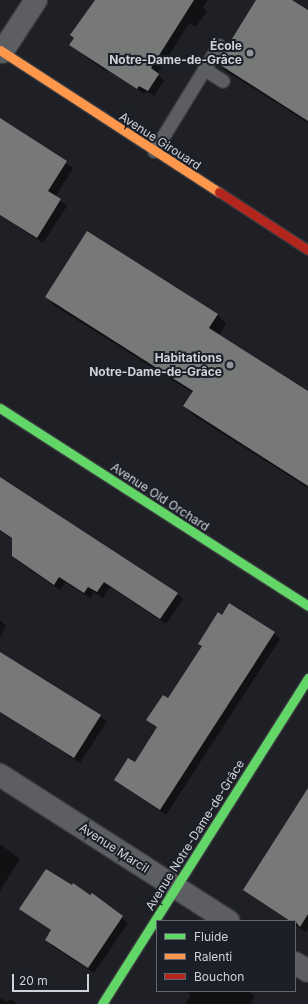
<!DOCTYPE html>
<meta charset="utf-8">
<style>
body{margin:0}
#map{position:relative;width:308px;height:1004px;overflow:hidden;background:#1e2025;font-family:Inter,sans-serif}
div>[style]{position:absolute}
.shadow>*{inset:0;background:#0007}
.building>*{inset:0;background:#777878}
.roads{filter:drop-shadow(1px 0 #393a3f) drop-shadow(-1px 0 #393a3f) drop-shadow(0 1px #393a3f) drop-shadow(0 -1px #393a3f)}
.lane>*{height:13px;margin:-6.5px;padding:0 6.5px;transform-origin:6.5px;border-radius:6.5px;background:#5c5e62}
.street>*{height:22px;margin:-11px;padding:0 11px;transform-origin:11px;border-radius:11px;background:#5c5e62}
.fast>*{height:9px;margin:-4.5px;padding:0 4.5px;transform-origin:4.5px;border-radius:4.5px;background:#63d668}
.slow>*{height:9px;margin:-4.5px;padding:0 4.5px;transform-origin:4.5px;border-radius:4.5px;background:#ff974d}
.jam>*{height:9px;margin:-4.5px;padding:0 4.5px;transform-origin:4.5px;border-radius:4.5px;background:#b3261e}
.dots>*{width:11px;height:11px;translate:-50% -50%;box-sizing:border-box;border:2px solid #1b1f28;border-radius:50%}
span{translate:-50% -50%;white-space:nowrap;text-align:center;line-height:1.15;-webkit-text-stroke:4px #1b1f28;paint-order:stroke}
.poi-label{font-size:12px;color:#d0d2d9;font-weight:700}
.right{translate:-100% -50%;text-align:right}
.street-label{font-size:12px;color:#d0d2d9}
.legend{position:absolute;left:156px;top:920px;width:140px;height:72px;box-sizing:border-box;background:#1b1f28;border:1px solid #63676f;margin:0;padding:5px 7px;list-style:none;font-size:12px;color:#d0d2d9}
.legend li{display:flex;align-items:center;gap:8px;height:20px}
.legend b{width:20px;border:1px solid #63676f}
.scale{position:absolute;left:12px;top:974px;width:77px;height:18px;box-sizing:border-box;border:2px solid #d0d2d9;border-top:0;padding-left:5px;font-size:12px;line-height:14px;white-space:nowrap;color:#d0d2d9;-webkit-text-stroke:3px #1b1f28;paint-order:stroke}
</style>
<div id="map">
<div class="shadow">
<i style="clip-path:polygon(96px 0,208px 0,203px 7px,207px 11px,196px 27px,189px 23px,157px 74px,164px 81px,154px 96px,146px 91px,144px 94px,108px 70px,105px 71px,70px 45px)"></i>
<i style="clip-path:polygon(257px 0,290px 0,308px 12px,308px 123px,226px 71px,218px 63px)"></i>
<i style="clip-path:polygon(0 119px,73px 168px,55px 197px,67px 206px,43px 243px,0 215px)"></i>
<i style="clip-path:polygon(88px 232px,218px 315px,226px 324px,219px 336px,308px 393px,308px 488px,193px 415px,184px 406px,193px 393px,55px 306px,46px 297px)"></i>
<i style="clip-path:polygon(0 477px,177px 594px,183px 599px,166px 624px,110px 587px,103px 598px,94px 592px,90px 598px,65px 582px,60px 590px,19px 562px,13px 556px,13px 539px,0 531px)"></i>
<i style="clip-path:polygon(0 620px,6px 626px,0 637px)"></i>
<i style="clip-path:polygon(274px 633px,280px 639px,166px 815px,115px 780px,135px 764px,158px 728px,148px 720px,168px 700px,203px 647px,199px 644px)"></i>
<i style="clip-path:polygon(0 653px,107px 721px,80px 763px,0 712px)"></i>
<i style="clip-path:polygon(308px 796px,308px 928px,306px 932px,295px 925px,295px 921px,289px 921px,244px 890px)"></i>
<i style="clip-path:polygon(0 844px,20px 859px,0 891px)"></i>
<i style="clip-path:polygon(92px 895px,128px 923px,94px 973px,52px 946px,46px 940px,52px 931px,20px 909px)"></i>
<i style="clip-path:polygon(188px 991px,249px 991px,255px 997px,250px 1004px,185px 1004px,190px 996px)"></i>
<i style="clip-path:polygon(0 998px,7px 1002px,10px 999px,18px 1004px,0 1004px)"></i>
</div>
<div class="building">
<i style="clip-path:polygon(95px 0,194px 0,151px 68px,159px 74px,148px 91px,139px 86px,137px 89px,69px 45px,74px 38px,70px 35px)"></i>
<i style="clip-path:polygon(256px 0,292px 0,308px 10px,308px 121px,217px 63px)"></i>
<i style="clip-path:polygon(0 118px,67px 161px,48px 191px,61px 199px,37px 238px,0 215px)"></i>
<i style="clip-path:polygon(87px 231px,218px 314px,209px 328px,308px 391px,308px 486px,183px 406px,193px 391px,45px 297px)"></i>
<i style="clip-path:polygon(0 477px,178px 593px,160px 619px,104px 582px,97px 592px,88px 587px,84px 593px,59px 577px,54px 585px,12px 556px,12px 538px,0 530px)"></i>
<i style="clip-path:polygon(229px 603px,275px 632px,160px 810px,114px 780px,128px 758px,135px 762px,157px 727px,146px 720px,163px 695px,168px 698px,202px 646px,198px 644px,218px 612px,222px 615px)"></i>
<i style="clip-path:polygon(0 652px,101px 715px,74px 758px,0 712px)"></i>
<i style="clip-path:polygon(308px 788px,308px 914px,300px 927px,295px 921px,290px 921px,243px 890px)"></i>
<i style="clip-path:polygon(46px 869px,72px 885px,73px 883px,90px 895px,92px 893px,123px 916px,88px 968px,45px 940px,51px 930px,19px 909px)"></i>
</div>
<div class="roads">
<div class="lane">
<i style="left:204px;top:69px;width:22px;rotate:32deg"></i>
<i style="left:154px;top:151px;width:124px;rotate:-58.5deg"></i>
</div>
<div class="street">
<i style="left:2px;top:52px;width:62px;rotate:-56.8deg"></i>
<i style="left:0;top:775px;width:271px;rotate:32.6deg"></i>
<i style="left:295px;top:963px;width:15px;rotate:32deg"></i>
</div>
<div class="fast">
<i style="left:0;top:408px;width:366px;rotate:32.7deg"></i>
<i style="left:102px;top:1004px;width:386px;rotate:-57.7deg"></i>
</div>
<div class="slow">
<i style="left:0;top:50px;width:261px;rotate:33deg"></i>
</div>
<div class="jam">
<i style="left:219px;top:192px;width:106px;rotate:33.1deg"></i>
</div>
</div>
<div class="dots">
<i style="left:250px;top:53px;background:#92949a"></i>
<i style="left:230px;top:365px;background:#92949a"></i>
</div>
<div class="poi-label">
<span class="right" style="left:242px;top:53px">École<br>Notre-Dame-de-Grâce</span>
<span class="right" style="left:222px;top:365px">Habitations<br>Notre-Dame-de-Grâce</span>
</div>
<div class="street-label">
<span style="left:160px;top:141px;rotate:33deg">Avenue Girouard</span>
<span style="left:160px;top:497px;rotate:33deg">Avenue Old Orchard</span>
<span style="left:195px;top:835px;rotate:-58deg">Avenue Notre-Dame-de-Grâce</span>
<span style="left:114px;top:848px;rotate:33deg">Avenue Marcil</span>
</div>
<ul class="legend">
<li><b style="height:5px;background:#63d668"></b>Fluide</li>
<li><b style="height:5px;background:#ff974d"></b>Ralenti</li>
<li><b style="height:5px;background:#b3261e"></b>Bouchon</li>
</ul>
<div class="scale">20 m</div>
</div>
